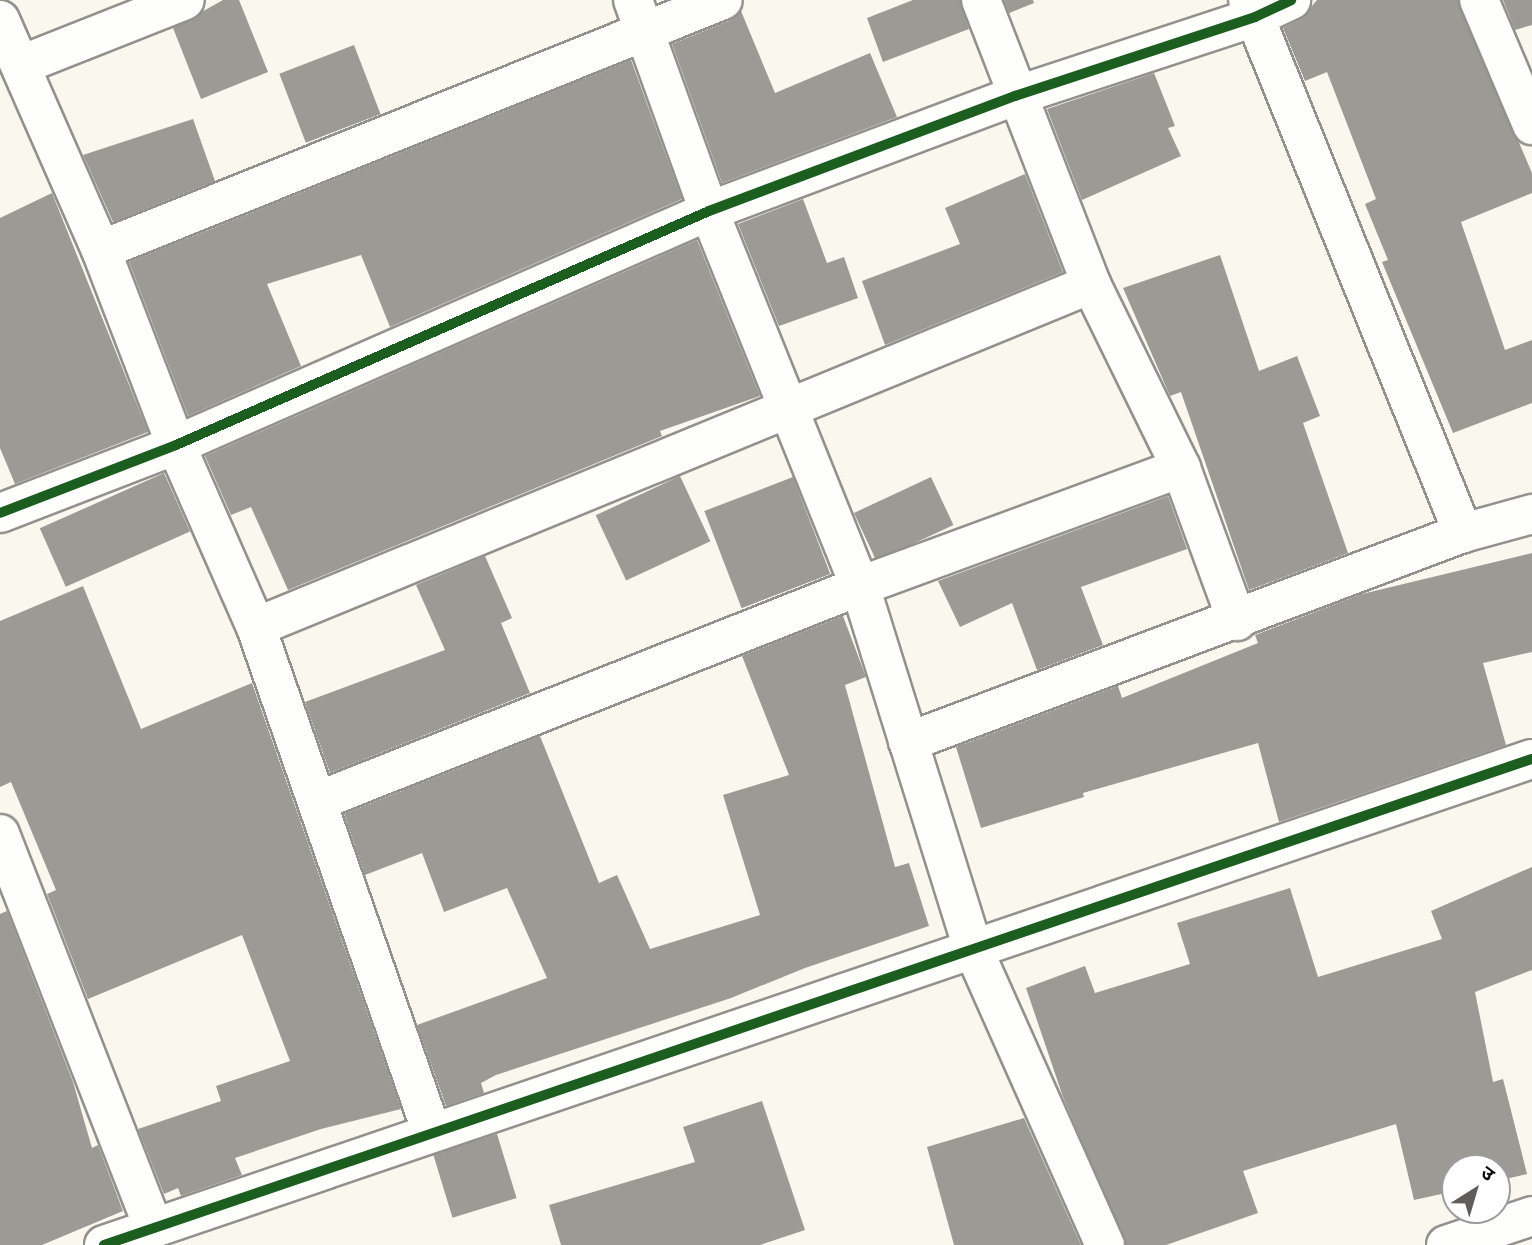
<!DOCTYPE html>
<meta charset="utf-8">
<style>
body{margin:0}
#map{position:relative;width:1532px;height:1245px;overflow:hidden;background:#faf7ee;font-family:"Roboto Serif","Noto Sans Devanagari",serif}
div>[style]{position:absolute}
.building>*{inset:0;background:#9c9a94;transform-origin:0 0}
.roads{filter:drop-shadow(2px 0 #93918d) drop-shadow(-2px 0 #93918d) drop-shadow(0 2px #93918d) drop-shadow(0 -2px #93918d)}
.minor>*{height:38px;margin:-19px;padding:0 19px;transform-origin:19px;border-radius:19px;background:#fefefc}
.tertiary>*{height:38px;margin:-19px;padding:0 19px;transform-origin:19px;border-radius:19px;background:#fefefc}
.cycleway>*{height:10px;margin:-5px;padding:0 5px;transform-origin:5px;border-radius:5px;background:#1b5e20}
span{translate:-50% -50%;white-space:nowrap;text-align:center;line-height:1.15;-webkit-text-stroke:7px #fff;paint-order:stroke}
.north{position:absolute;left:1441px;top:1154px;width:70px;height:70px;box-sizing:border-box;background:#fff;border:2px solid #9d9d9d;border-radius:50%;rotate:37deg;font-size:19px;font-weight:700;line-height:28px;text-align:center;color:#0b0b0b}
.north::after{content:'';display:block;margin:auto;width:24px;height:32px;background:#5f5e5a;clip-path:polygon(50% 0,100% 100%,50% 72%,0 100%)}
</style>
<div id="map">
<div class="building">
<i style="clip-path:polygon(223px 0,239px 0,268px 72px,201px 99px,173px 28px)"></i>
<i style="clip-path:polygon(913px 0,960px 0,969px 29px,883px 62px,867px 18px)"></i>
<i style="clip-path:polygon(1004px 0,1033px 0,1034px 3px,1009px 13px)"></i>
<i style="clip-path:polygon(1317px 0,1458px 0,1532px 173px,1532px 193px,1461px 222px,1505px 350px,1532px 340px,1532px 403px,1453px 433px,1382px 262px,1388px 260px,1365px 204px,1376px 199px,1327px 72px,1305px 81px,1283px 28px,1301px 19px)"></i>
<i style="clip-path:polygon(1503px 0,1532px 0,1532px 25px,1515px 30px)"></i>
<i style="clip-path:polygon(741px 11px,775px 93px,870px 53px,897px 117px,722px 183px,672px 44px,731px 20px)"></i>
<i style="left:354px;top:45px;width:74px;height:80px;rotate:69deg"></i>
<i style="clip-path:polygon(631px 60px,682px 199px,390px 327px,361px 255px,267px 284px,301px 366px,188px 416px,129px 262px)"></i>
<i style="clip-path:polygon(1154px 73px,1175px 126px,1168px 128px,1181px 156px,1082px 200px,1047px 109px)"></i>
<i style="clip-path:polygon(193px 119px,215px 181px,113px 222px,83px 155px)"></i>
<i style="clip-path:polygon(1025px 174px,1063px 272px,885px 345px,862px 281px,960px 244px,945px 208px)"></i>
<i style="clip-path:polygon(52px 193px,148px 432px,15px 484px,0 448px,0 218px)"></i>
<i style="clip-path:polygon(803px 199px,827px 263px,844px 257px,858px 298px,779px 326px,738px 224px)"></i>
<i style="clip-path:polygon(697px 240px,760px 396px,660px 431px,662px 436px,288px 590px,251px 507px,231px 515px,205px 456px)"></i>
<i style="clip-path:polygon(1220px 255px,1259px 371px,1297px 356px,1320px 416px,1303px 423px,1348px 553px,1249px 590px,1181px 392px,1170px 396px,1123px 288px)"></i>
<i style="left:164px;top:473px;width:64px;height:136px;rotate:66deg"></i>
<i style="left:680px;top:476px;width:72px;height:93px;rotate:65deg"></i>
<i style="left:793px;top:477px;width:104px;height:95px;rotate:69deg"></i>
<i style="left:931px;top:477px;width:53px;height:85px;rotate:65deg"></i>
<i style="clip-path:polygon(1168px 496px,1187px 549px,1081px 587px,1103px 645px,1037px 670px,1012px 603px,960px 627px,938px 581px)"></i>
<i style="clip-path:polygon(1532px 553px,1532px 652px,1483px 663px,1506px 745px,1279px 822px,1258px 743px,1083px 793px,1084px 797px,981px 828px,956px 747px,1118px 686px,1122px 698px,1258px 643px,1255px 635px,1362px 594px)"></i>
<i style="clip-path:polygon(485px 556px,512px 618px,501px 623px,530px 693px,330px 773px,305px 702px,445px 650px,416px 585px)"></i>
<i style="clip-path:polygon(83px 586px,141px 729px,252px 683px,401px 1109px,321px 1129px,235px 1158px,242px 1175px,181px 1196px,178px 1188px,164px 1194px,138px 1129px,221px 1101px,216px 1086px,290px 1061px,242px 935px,88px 999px,47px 894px,56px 890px,11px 782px,0 787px,0 621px)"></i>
<i style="clip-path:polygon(843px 616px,866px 677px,845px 685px,895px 867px,909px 863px,929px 926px,805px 968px,731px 998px,496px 1075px,481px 1083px,484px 1093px,446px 1106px,417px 1025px,547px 978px,507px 888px,444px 912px,422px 853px,365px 875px,344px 814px,540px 736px,599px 883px,617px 875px,650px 949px,760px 915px,723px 795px,789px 775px,742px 656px)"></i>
<i style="clip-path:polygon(1532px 867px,1532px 970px,1475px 992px,1493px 1082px,1503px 1079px,1527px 1174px,1497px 1181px,1497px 1168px,1455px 1168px,1455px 1191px,1414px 1200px,1396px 1124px,1243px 1171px,1258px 1213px,1166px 1245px,1126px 1245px,1063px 1097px,1026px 988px,1085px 966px,1095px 993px,1190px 964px,1177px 923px,1290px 888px,1318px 977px,1442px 939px,1431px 911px)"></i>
<i style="clip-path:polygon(7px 911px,73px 1082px,92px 1148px,98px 1145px,123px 1211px,42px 1245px,0 1245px,0 914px)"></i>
<i style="clip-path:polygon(762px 1101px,805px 1230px,760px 1245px,561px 1245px,549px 1205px,695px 1162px,683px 1127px)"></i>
<i style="clip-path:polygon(1024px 1118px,1081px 1245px,954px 1245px,927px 1147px)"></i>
<i style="left:497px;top:1134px;width:67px;height:67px;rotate:73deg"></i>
</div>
<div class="roads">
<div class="minor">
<i style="left:633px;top:0;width:224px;rotate:70.2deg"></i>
<i style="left:709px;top:211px;width:404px;rotate:68.1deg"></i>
<i style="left:860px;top:586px;width:382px;rotate:72.7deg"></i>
<i style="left:974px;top:951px;width:322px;rotate:66deg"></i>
<i style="left:981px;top:0;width:305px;rotate:68.8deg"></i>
<i style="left:1091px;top:284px;width:205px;rotate:63.9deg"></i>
<i style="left:1181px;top:468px;width:163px;rotate:69.9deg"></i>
<i style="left:1248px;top:0;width:575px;rotate:68.03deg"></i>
<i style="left:1479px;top:0;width:136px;rotate:67deg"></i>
<i style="left:0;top:20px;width:251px;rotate:66.3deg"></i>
<i style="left:101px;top:250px;width:209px;rotate:69deg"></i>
<i style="left:176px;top:445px;width:199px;rotate:66.3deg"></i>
<i style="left:256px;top:627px;width:533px;rotate:70.82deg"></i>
<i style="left:21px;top:65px;width:176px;rotate:-21.6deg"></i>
<i style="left:101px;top:250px;width:670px;rotate:-21.9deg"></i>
<i style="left:0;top:513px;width:189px;rotate:-21.1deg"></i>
<i style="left:176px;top:445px;width:582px;rotate:-23.7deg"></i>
<i style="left:709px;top:211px;width:327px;rotate:-20.6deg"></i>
<i style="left:1015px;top:96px;width:253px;rotate:-18.2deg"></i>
<i style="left:1255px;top:17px;width:40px;rotate:-25deg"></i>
<i style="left:256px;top:627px;width:903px;rotate:-22.33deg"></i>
<i style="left:908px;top:742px;width:593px;rotate:-20.64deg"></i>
<i style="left:1463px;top:533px;width:72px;rotate:-15.4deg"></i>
<i style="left:318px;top:801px;width:583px;rotate:-21.64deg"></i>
<i style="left:860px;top:586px;width:342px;rotate:-20.2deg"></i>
<i style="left:0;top:834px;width:422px;rotate:68.7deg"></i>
<i style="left:1446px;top:1245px;width:91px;rotate:-18.6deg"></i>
</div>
<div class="tertiary">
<i style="left:104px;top:1245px;width:1508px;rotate:-18.8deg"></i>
</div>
</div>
<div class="cycleway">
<i style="left:0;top:513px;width:189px;rotate:-21.1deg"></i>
<i style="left:176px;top:445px;width:582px;rotate:-23.7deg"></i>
<i style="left:709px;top:211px;width:327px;rotate:-20.6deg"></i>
<i style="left:1015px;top:96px;width:253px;rotate:-18.2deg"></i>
<i style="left:1255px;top:17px;width:40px;rotate:-25deg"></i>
<i style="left:104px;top:1245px;width:1508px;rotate:-18.8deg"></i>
</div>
<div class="north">उ</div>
</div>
